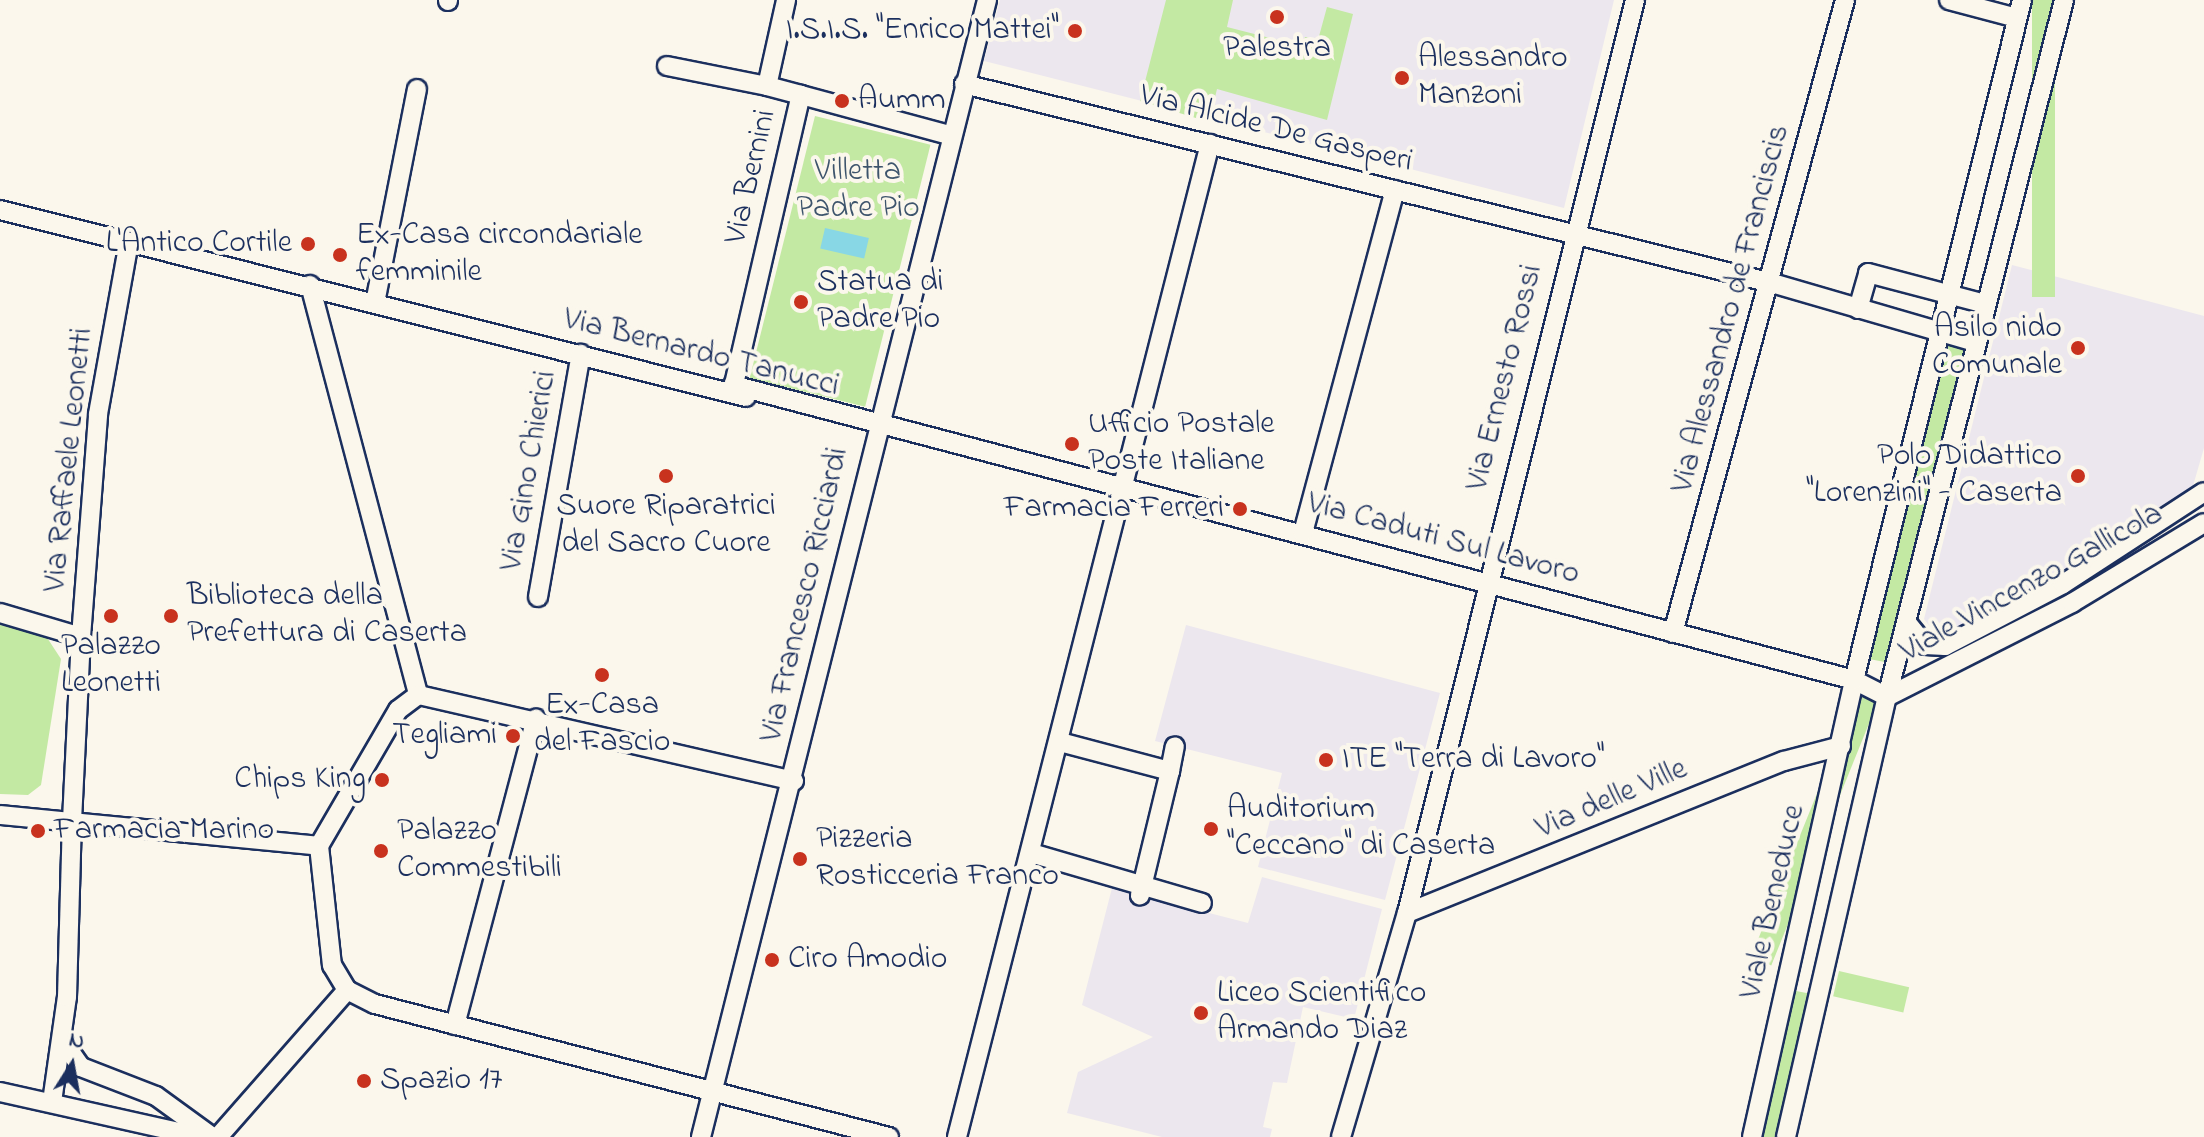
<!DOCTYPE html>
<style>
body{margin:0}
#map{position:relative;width:2204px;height:1137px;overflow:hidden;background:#fbf7ec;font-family:"Indie Flower",sans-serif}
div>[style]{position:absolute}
.built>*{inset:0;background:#ece7ee}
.green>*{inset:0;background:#c3e9a3;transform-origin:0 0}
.water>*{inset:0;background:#88d7e5;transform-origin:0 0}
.roads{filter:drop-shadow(2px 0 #1b2f5e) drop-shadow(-2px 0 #1b2f5e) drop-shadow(0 2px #1b2f5e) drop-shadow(0 -2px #1b2f5e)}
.minor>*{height:18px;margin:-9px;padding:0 9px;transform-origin:9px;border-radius:9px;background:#fbf7ec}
.dots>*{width:22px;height:22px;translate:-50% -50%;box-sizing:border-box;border:4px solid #fbf7ec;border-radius:50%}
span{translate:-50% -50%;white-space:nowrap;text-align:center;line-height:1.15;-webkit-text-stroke:8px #fbf7ec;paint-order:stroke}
.poi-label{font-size:32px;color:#1b2f5e}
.right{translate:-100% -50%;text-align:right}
.left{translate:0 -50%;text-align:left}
.street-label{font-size:32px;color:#1b2f5e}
.park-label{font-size:32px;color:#3d546c}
.north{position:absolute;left:32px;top:1025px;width:80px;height:80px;-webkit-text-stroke:6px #fbf7ec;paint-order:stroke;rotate:11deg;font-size:22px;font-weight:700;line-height:32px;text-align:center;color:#1b2f5e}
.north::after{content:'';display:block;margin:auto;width:28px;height:36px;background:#1b2f5e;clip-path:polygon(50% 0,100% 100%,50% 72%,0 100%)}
</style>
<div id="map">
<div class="built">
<i style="clip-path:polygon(1000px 0,1614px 0,1564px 208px,984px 61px)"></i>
<i style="clip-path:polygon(2012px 265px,2204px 316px,2204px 448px,2188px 503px,1945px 646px,1924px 619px)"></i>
<i style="clip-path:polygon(1186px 625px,1440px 693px,1385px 900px,1258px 867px,1282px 773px,1155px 741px)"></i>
<i style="clip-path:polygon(1262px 877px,1382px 909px,1354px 1019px,1303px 1007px,1287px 1083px,1273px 1082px,1263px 1127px,1272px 1129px,1270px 1137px,1162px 1137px,1067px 1113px,1078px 1072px,1153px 1037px,1082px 1005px,1112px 888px,1248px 923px)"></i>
</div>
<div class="green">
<i style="clip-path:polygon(1166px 0,1233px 0,1227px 27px,1302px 46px,1305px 37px,1318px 40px,1327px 7px,1353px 14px,1327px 120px,1217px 89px,1209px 122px,1140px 101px)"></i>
<i style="left:2032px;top:0;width:23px;height:297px"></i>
<i style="left:815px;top:116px;width:119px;height:270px;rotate:14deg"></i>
<i style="clip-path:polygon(1941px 340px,1966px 348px,1890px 663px,1869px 659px)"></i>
<i style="clip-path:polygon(0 625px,44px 633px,61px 659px,41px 785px,28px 795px,0 794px)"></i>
<i style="left:1858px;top:692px;width:22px;height:286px;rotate:22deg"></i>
<i style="left:1839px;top:971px;width:72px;height:26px;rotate:13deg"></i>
<i style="left:1791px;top:990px;width:21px;height:151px;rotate:11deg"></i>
</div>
<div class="water">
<i style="left:825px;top:228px;width:45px;height:21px;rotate:13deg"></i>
</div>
<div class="roads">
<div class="minor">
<i style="left:1949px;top:0;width:70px;rotate:14.8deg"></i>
<i style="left:448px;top:1px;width:1px;rotate:-90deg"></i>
<i style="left:667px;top:66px;width:102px;rotate:11.3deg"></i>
<i style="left:964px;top:84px;width:832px;rotate:13.84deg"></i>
<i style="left:1772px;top:283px;width:211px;rotate:16.2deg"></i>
<i style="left:801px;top:95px;width:153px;rotate:15.1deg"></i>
<i style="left:0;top:210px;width:769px;rotate:14.07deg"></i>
<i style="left:310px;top:285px;width:424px;rotate:75.2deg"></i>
<i style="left:375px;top:303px;width:218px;rotate:-78.9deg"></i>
<i style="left:1858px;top:309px;width:37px;rotate:-74deg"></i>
<i style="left:1868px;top:273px;width:121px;rotate:14.8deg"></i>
<i style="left:733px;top:385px;width:1159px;rotate:14.74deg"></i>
<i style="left:1854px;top:680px;width:37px;rotate:27deg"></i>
<i style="left:732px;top:393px;width:306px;rotate:-77deg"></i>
<i style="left:801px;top:95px;width:35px;rotate:-165deg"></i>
<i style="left:767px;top:86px;width:88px;rotate:-77.5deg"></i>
<i style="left:1303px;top:533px;width:355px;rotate:-75deg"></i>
<i style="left:538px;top:597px;width:247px;rotate:-80deg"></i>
<i style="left:0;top:613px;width:84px;rotate:16.5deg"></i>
<i style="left:81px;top:637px;width:185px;rotate:92.8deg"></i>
<i style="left:72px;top:822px;width:72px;rotate:-174.4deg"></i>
<i style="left:1908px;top:624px;width:27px;rotate:51deg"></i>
<i style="left:1925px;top:645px;width:20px;rotate:3deg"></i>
<i style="left:1945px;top:646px;width:133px;rotate:-27.7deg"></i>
<i style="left:2063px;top:584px;width:168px;rotate:-33.1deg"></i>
<i style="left:1673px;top:633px;width:656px;rotate:-74.8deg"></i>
<i style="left:81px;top:637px;width:224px;rotate:-85.6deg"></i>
<i style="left:98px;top:414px;width:175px;rotate:-79.8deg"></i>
<i style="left:1887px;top:697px;width:208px;rotate:-26.9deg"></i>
<i style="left:2072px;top:603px;width:154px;rotate:-31.2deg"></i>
<i style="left:1060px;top:742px;width:114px;rotate:14.8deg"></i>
<i style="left:1170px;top:771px;width:128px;rotate:103.6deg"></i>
<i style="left:1170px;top:771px;width:25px;rotate:-79deg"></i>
<i style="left:794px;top:781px;width:386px;rotate:-167.1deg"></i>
<i style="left:418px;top:695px;width:25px;rotate:143deg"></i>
<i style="left:398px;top:710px;width:157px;rotate:120.2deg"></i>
<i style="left:319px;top:846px;width:120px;rotate:83.8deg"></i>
<i style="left:332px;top:965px;width:29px;rotate:59deg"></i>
<i style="left:347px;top:990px;width:31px;rotate:27deg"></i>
<i style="left:375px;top:1004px;width:531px;rotate:14.51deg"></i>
<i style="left:1031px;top:853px;width:178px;rotate:16.3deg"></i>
<i style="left:1407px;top:913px;width:406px;rotate:-22deg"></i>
<i style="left:1784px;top:761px;width:59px;rotate:-14.7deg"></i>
<i style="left:455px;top:1025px;width:317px;rotate:-75.2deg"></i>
<i style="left:62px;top:1040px;width:33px;rotate:55deg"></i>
<i style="left:81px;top:1067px;width:80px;rotate:21.1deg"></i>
<i style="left:156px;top:1096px;width:68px;rotate:36deg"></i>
<i style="left:0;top:1092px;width:206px;rotate:12.6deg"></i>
<i style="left:52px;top:1102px;width:106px;rotate:-81.9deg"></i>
<i style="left:67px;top:997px;width:175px;rotate:-88.4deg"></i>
<i style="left:72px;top:822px;width:248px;rotate:5.5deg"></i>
<i style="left:218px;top:1137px;width:196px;rotate:-48.7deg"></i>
<i style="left:701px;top:1137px;width:1172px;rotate:-75.88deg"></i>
<i style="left:957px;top:1137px;width:1025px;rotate:-75.71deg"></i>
<i style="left:1341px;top:1137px;width:234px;rotate:-73.6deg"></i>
<i style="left:1407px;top:913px;width:941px;rotate:-75.98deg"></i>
<i style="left:1752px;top:1137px;width:468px;rotate:-77.4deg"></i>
<i style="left:1854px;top:680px;width:700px;rotate:-76.12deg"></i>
<i style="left:1786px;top:1137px;width:451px;rotate:-77.1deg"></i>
<i style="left:1887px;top:697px;width:719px;rotate:-75.75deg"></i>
</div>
</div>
<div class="dots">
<i style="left:1277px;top:17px;background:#c8321e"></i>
<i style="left:1075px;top:31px;background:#c8321e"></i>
<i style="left:1402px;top:78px;background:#c8321e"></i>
<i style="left:842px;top:101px;background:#c8321e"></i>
<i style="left:308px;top:244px;background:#c8321e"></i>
<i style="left:340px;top:255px;background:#c8321e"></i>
<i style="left:801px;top:302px;background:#c8321e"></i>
<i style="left:2078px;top:348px;background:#c8321e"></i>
<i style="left:1072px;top:444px;background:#c8321e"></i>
<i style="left:666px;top:476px;background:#c8321e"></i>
<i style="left:2078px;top:476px;background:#c8321e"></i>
<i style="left:1240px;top:509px;background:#c8321e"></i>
<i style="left:111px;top:616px;background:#c8321e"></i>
<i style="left:171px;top:616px;background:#c8321e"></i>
<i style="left:602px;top:675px;background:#c8321e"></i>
<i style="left:513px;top:736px;background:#c8321e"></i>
<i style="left:1326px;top:760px;background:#c8321e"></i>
<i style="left:382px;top:780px;background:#c8321e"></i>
<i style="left:1211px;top:829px;background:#c8321e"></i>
<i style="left:38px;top:831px;background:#c8321e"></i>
<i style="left:381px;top:851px;background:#c8321e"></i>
<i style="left:800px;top:859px;background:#c8321e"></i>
<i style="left:772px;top:960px;background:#c8321e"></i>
<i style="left:1201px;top:1013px;background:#c8321e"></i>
<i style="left:364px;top:1081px;background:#c8321e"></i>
</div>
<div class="poi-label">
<span class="right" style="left:1059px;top:31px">I.S.I.S. "Enrico Mattei"</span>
<span style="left:1277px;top:49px">Palestra</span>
<span class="left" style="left:1418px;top:78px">Alessandro<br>Manzoni</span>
<span class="left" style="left:858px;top:101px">Aumm</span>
<span class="left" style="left:356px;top:255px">Ex-Casa circondariale<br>femminile</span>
<span class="right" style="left:292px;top:244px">L'Antico Cortile</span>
<span class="left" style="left:817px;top:302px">Statua di<br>Padre Pio</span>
<span class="right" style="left:2062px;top:348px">Asilo nido<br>Comunale</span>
<span class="left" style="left:1088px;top:444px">Ufficio Postale<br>Poste Italiane</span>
<span class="right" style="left:2062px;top:476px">Polo Didattico<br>"Lorenzini" - Caserta</span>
<span style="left:666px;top:526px">Suore Riparatrici<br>del Sacro Cuore</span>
<span class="right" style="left:1224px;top:509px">Farmacia Ferreri</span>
<span class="left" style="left:187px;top:616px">Biblioteca della<br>Prefettura di Caserta</span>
<span style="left:111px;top:666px">Palazzo<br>Leonetti</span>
<span style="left:602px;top:725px">Ex-Casa<br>del Fascio</span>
<span class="right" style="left:497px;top:736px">Tegliami</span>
<span class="left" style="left:1342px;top:760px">ITE "Terra di Lavoro"</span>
<span class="right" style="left:366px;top:780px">Chips King</span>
<span class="left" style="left:1227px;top:829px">Auditorium<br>"Ceccano" di Caserta</span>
<span class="left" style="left:54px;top:831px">Farmacia Marino</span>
<span class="left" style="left:397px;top:851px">Palazzo<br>Commestibili</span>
<span class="left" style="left:816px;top:859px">Pizzeria<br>Rosticceria Franco</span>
<span class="left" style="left:788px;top:960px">Ciro Amodio</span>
<span class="left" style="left:1217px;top:1013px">Liceo Scientifico<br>Armando Diaz</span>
<span class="left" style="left:380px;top:1081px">Spazio 17</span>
</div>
<div class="street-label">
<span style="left:1276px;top:130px;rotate:14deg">Via Alcide De Gasperi</span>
<span style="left:752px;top:177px;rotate:-77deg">Via Bernini</span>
<span style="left:1732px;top:309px;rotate:-75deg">Via Alessandro de Franciscis</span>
<span style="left:701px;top:354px;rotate:14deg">Via Bernardo Tanucci</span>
<span style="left:1506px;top:378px;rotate:-76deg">Via Ernesto Rossi</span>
<span style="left:70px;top:460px;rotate:-84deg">Via Raffaele Leonetti</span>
<span style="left:530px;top:471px;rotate:-80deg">Via Gino Chierici</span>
<span style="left:1443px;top:540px;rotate:15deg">Via Caduti Sul Lavoro</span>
<span style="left:2032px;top:584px;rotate:-29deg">Viale Vincenzo Gallicola</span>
<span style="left:806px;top:595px;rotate:-77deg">Via Francesco Ricciardi</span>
<span style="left:1612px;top:800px;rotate:-23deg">Via delle Ville</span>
<span style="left:1774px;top:902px;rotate:-77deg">Viale Beneduce</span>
</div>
<div class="park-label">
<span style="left:858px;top:191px">Villetta<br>Padre Pio</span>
</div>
<div class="north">N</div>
</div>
